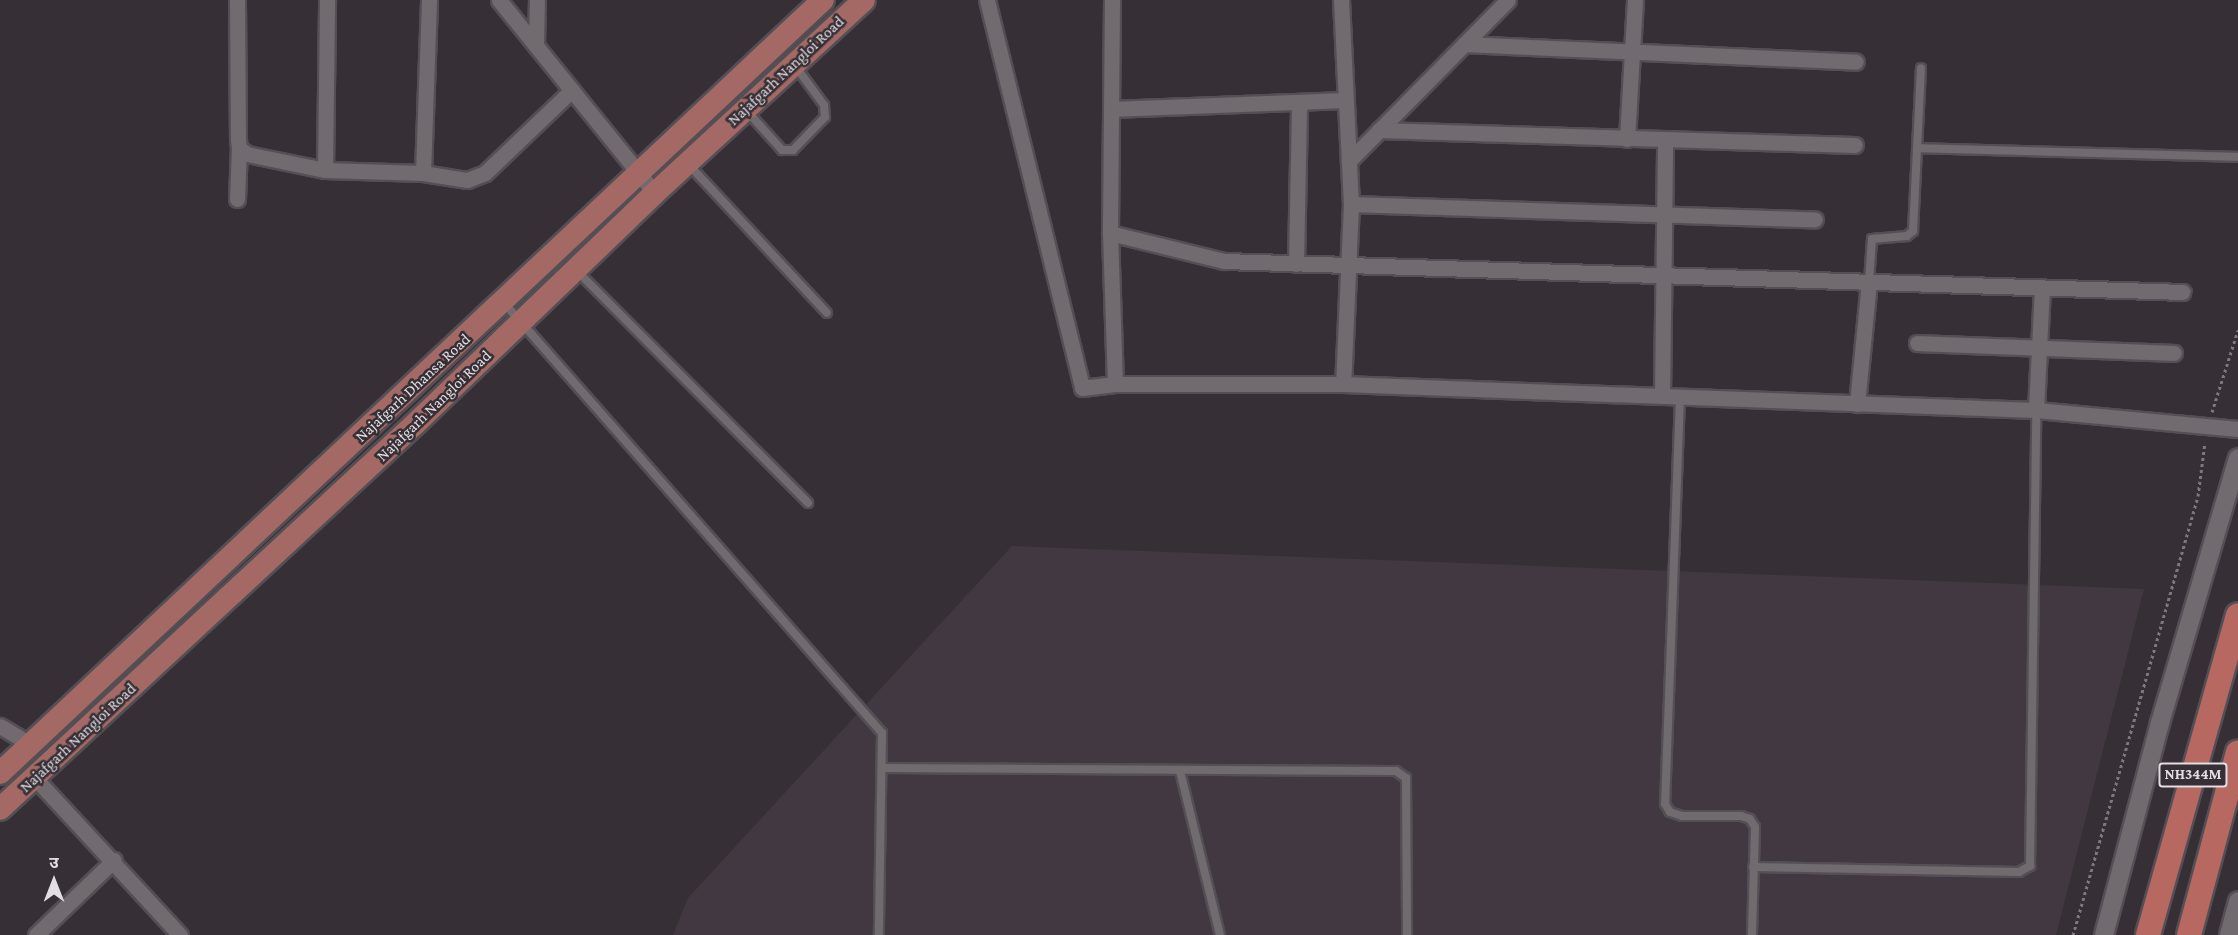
<!DOCTYPE html>
<meta charset="utf-8">
<style>
body{margin:0}
#map{position:relative;width:2238px;height:935px;overflow:hidden;background:#363036;font-family:"Crimson Pro","Noto Sans Devanagari",serif}
div>[style]{position:absolute}
.built>*{inset:0;background:#423842}
.path>*{height:3px;margin-top:-1.5px;transform-origin:0;background:repeating-linear-gradient(90deg,#7d787d 0 3px,transparent 0 6px)}
.roads{filter:drop-shadow(2px 0 #544f54) drop-shadow(-2px 0 #544f54) drop-shadow(0 2px #544f54) drop-shadow(0 -2px #544f54)}
.service>*{height:8px;margin:-4px;padding:0 4px;transform-origin:4px;border-radius:4px;background:#716b70}
.minor>*{height:15px;margin:-7.5px;padding:0 7.5px;transform-origin:7.5px;border-radius:7.5px;background:#716b70}
.tertiary>*{height:18px;margin:-9px;padding:0 9px;transform-origin:9px;border-radius:9px;background:#716b70}
.primary>*{height:22px;margin:-11px;padding:0 11px;transform-origin:11px;border-radius:11px;background:#a56965}
.trunk>*{height:24px;margin:-12px;padding:0 12px;transform-origin:12px;border-radius:12px;background:#b66861}
span{translate:-50% -50%;white-space:nowrap;text-align:center;line-height:1.15;-webkit-text-stroke:5px #363036;paint-order:stroke}
.shield-label span{padding:2px 4px;background:#363036;border:2px solid;border-radius:4px;-webkit-text-stroke-width:0}
.shield-label{font-size:15px;color:#e2dee2;font-weight:700}
.street-label{font-size:16px;color:#e2dee2}
.north{position:absolute;left:24px;top:851px;width:60px;height:60px;-webkit-text-stroke:4px #363036;paint-order:stroke;rotate:0deg;font-size:16px;font-weight:700;line-height:24px;text-align:center;color:#e2dee2}
.north::after{content:'';display:block;margin:auto;width:21px;height:27px;background:#e2dee2;clip-path:polygon(50% 0,100% 100%,50% 72%,0 100%)}
</style>
<div id="map">
<div class="built">
<i style="clip-path:polygon(1012px 546px,2144px 589px,2056px 935px,673px 935px,688px 898px)"></i>
</div>
<div class="path">
<i style="left:2212px;top:412px;width:86px;rotate:-72.4deg"></i>
<i style="left:2073px;top:935px;width:456px;rotate:-74.1deg"></i>
<i style="left:2198px;top:496px;width:54px;rotate:-82.6deg"></i>
</div>
<div class="roads">
<div class="service">
<i style="left:746px;top:110px;width:54px;rotate:48deg"></i>
<i style="left:782px;top:150px;width:11px"></i>
<i style="left:793px;top:150px;width:46px;rotate:-45.9deg"></i>
<i style="left:825px;top:117px;width:12px;rotate:-95deg"></i>
<i style="left:824px;top:105px;width:47px;rotate:-126.4deg"></i>
<i style="left:1917px;top:148px;width:321px;rotate:1.6deg"></i>
<i style="left:689px;top:165px;width:202px;rotate:47deg"></i>
<i style="left:578px;top:272px;width:326px;rotate:45.1deg"></i>
<i style="left:1869px;top:282px;width:43px;rotate:-86deg"></i>
<i style="left:1872px;top:239px;width:35px;rotate:-5deg"></i>
<i style="left:1907px;top:236px;width:8px;rotate:-40deg"></i>
<i style="left:1913px;top:231px;width:163px;rotate:-87.2deg"></i>
<i style="left:505px;top:304px;width:571px;rotate:48.69deg"></i>
<i style="left:882px;top:733px;width:202px;rotate:90.9deg"></i>
<i style="left:1680px;top:397px;width:407px;rotate:92.1deg"></i>
<i style="left:1665px;top:804px;width:9px;rotate:58deg"></i>
<i style="left:1670px;top:812px;width:13px;rotate:18deg"></i>
<i style="left:1682px;top:816px;width:59px"></i>
<i style="left:1741px;top:816px;width:9px;rotate:18deg"></i>
<i style="left:1750px;top:819px;width:9px;rotate:58deg"></i>
<i style="left:1755px;top:827px;width:108px;rotate:91.6deg"></i>
<i style="left:882px;top:768px;width:514px;rotate:0.33deg"></i>
<i style="left:1396px;top:771px;width:12px;rotate:35deg"></i>
<i style="left:1406px;top:778px;width:157px;rotate:89.6deg"></i>
<i style="left:1180px;top:771px;width:169px;rotate:76.3deg"></i>
<i style="left:1753px;top:867px;width:266px;rotate:1.1deg"></i>
<i style="left:2019px;top:872px;width:13px;rotate:-29deg"></i>
<i style="left:2030px;top:866px;width:456px;rotate:-89.2deg"></i>
</div>
<div class="minor">
<i style="left:237px;top:0;width:139px;rotate:89.6deg"></i>
<i style="left:238px;top:139px;width:9px;rotate:84deg"></i>
<i style="left:239px;top:148px;width:10px;rotate:37deg"></i>
<i style="left:247px;top:154px;width:80px;rotate:11.6deg"></i>
<i style="left:325px;top:170px;width:98px;rotate:1.8deg"></i>
<i style="left:423px;top:173px;width:45px;rotate:9deg"></i>
<i style="left:467px;top:180px;width:19px;rotate:-21deg"></i>
<i style="left:485px;top:173px;width:120px;rotate:-43.7deg"></i>
<i style="left:499px;top:0;width:248px;rotate:51.1deg"></i>
<i style="left:987px;top:0;width:399px;rotate:76.2deg"></i>
<i style="left:1082px;top:388px;width:33px;rotate:-7deg"></i>
<i style="left:1112px;top:0;width:233px;rotate:90.5deg"></i>
<i style="left:1110px;top:233px;width:151px;rotate:88.1deg"></i>
<i style="left:1115px;top:384px;width:228px"></i>
<i style="left:1343px;top:384px;width:693px;rotate:2.15deg"></i>
<i style="left:2036px;top:410px;width:203px;rotate:5.4deg"></i>
<i style="left:1341px;top:0;width:204px;rotate:87.2deg"></i>
<i style="left:1351px;top:204px;width:180px;rotate:92.5deg"></i>
<i style="left:1465px;top:44px;width:391px;rotate:2.6deg"></i>
<i style="left:536px;top:46px;width:46px;rotate:-88.8deg"></i>
<i style="left:1112px;top:109px;width:233px;rotate:-2.2deg"></i>
<i style="left:1379px;top:130px;width:476px;rotate:1.8deg"></i>
<i style="left:1627px;top:139px;width:139px;rotate:-86.7deg"></i>
<i style="left:1349px;top:161px;width:226px;rotate:-45.4deg"></i>
<i style="left:325px;top:170px;width:170px;rotate:-89.3deg"></i>
<i style="left:423px;top:173px;width:173px;rotate:-88deg"></i>
<i style="left:237px;top:199px;width:51px;rotate:-87.8deg"></i>
<i style="left:1351px;top:204px;width:464px;rotate:1.9deg"></i>
<i style="left:1110px;top:233px;width:117px;rotate:13.8deg"></i>
<i style="left:1224px;top:261px;width:959px;rotate:1.85deg"></i>
<i style="left:1296px;top:264px;width:160px;rotate:-88.9deg"></i>
<i style="left:1917px;top:343px;width:257px;rotate:2.2deg"></i>
<i style="left:1662px;top:396px;width:255px;rotate:-89.3deg"></i>
<i style="left:1857px;top:404px;width:123px;rotate:-84.4deg"></i>
<i style="left:2036px;top:410px;width:122px;rotate:-87.2deg"></i>
<i style="left:0;top:726px;width:35px;rotate:31deg"></i>
<i style="left:35px;top:778px;width:214px;rotate:47.3deg"></i>
<i style="left:36px;top:935px;width:108px;rotate:-43.9deg"></i>
</div>
<div class="tertiary">
<i style="left:2104px;top:935px;width:219px;rotate:-75.2deg"></i>
<i style="left:2160px;top:723px;width:276px;rotate:-73.6deg"></i>
<i style="left:2229px;top:935px;width:35px;rotate:-75deg"></i>
</div>
<div class="primary">
<i style="left:0;top:773px;width:1129px;rotate:-43.21deg"></i>
<i style="left:0;top:809px;width:567px;rotate:-42.86deg"></i>
<i style="left:416px;top:423px;width:332px;rotate:-43.9deg"></i>
<i style="left:655px;top:193px;width:284px;rotate:-42.7deg"></i>
</div>
<div class="trunk">
<i style="left:2148px;top:935px;width:332px;rotate:-74.3deg"></i>
<i style="left:2189px;top:935px;width:189px;rotate:-75deg"></i>
</div>
</div>
<div class="shield-label">
<span style="left:2193px;top:775px">NH344M</span>
</div>
<div class="street-label">
<span style="left:786px;top:71px;rotate:-43deg">Najafgarh Nangloi Road</span>
<span style="left:413px;top:388px;rotate:-43deg">Najafgarh Dhansa Road</span>
<span style="left:434px;top:406px;rotate:-44deg">Najafgarh Nangloi Road</span>
<span style="left:78px;top:738px;rotate:-43deg">Najafgarh Nangloi Road</span>
</div>
<div class="north">उ</div>
</div>
